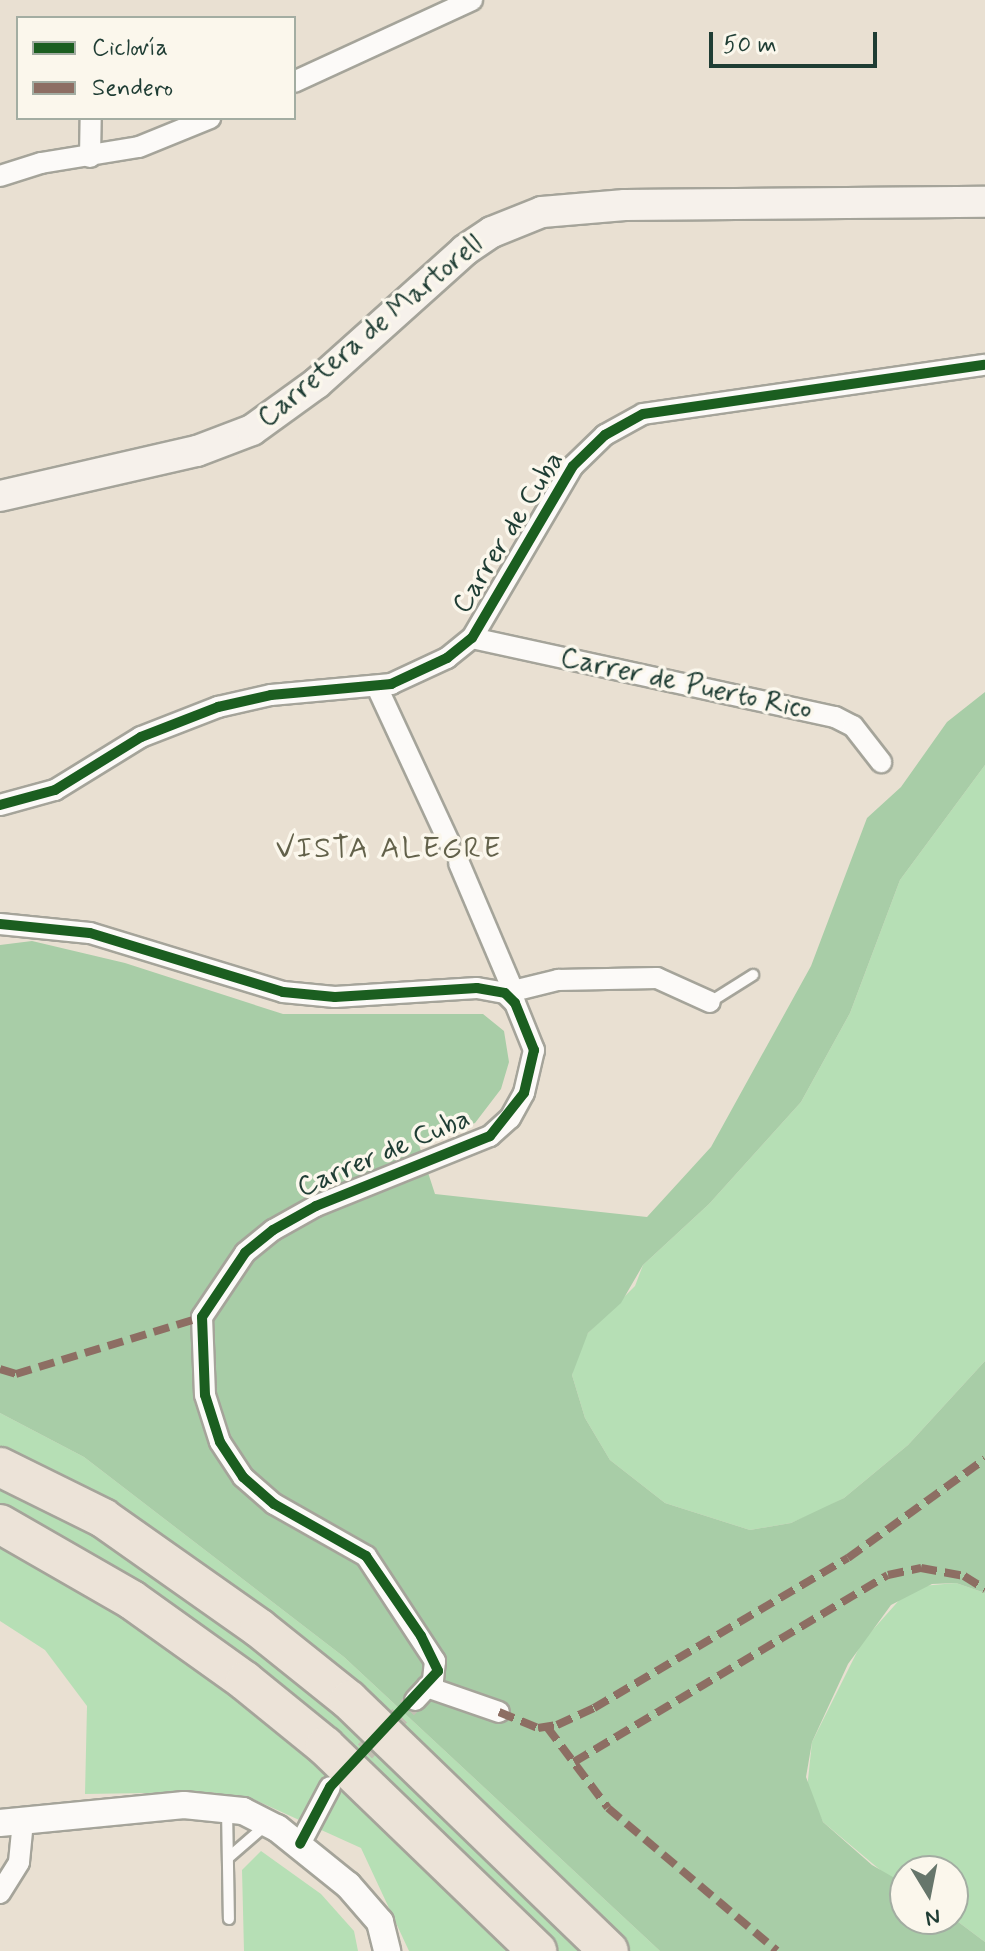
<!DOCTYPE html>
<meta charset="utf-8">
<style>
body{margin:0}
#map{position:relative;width:985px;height:1951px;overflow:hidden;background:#e9e0d2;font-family:Mynerve,sans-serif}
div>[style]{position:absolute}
.green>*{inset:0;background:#b6dfb5}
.forest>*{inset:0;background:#a8cda7}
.minor-tunnel>*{height:20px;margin-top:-10px;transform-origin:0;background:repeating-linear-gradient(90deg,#c1bfb2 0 20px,transparent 0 30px)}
.roads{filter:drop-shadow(2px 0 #a5a49a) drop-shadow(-2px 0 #a5a49a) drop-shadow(0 2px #a5a49a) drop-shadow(0 -2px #a5a49a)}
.service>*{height:10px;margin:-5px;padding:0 5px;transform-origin:5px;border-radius:5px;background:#fcfaf8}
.minor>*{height:20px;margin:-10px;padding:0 10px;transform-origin:10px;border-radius:10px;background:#fcfaf8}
.tertiary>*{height:26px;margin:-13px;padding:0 13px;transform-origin:13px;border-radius:13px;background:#fcfaf8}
.secondary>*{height:30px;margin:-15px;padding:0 15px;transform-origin:15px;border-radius:15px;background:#f6f1eb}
.motorway>*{height:38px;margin:-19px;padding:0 19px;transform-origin:19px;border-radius:19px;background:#ece3d8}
.quiet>*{height:8px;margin-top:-4px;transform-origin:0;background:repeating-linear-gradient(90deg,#8d6e63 0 16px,transparent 0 24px)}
.cycleway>*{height:10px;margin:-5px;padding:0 5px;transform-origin:5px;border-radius:5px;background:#1b5e20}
span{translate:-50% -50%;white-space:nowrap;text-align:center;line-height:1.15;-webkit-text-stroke:7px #fbf7ec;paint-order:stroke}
.street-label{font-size:28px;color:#1f3d34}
.neighbourhood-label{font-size:30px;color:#62614a;letter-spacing:2px}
.legend{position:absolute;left:16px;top:16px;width:280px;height:104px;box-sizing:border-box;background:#fbf7ec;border:2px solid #a3ada2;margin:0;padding:10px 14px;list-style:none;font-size:24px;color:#1f3d34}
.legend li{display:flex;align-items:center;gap:16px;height:40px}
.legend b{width:40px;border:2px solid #a3ada2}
.north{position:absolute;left:889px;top:1855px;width:80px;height:80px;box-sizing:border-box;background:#fbf7ec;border:2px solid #a3ada2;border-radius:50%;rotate:170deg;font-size:22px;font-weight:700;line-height:32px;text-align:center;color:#1f3d34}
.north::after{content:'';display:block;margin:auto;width:28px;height:36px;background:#66766b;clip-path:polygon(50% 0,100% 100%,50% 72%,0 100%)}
.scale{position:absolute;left:709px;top:32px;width:168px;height:36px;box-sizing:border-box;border:4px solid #1f3d34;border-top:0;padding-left:10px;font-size:24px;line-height:28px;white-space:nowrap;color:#1f3d34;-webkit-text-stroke:6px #fbf7ec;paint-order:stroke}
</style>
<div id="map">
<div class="green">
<i style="clip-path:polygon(985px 765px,985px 1361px,908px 1445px,844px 1498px,819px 1511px,791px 1523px,750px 1530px,665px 1503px,610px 1460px,585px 1418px,572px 1375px,577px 1353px,588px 1333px,635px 1286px,643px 1265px,709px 1204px,801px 1102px,850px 1013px,900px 880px)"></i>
<i style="clip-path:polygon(0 1413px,84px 1457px,344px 1657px,660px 1951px,409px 1951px,361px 1848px,253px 1799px,209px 1792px,85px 1794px,87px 1706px,45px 1650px,0 1621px)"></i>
<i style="clip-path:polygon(956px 1583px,985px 1593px,985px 1942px,953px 1918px,953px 1871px,905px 1871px,905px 1884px,885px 1874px,823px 1822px,807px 1789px,812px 1742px,862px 1642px,902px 1597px,922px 1586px)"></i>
<i style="clip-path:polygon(261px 1851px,321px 1894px,354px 1931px,358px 1951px,244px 1951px,242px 1870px)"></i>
</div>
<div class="forest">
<i style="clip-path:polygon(985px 692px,985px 765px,900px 880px,850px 1013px,801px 1102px,709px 1204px,643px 1265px,621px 1303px,588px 1333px,572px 1375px,585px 1418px,610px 1460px,665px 1503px,750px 1530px,791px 1523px,844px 1498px,908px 1445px,985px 1361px,985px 1593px,956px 1583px,932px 1584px,891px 1605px,848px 1664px,812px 1742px,806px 1777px,823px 1822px,872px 1865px,905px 1884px,905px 1919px,953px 1918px,985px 1942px,985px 1951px,660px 1951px,344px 1657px,84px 1457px,0 1413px,0 945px,32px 941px,125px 963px,283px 1014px,483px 1014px,504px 1031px,509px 1062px,501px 1089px,475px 1123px,419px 1145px,435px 1194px,647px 1217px,711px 1147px,811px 966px,867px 818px,901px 787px,947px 722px)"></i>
</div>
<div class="minor-tunnel">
<i style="left:344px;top:1773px;width:102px;rotate:-45.8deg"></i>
</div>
<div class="roads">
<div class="service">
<i style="left:710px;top:1002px;width:51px;rotate:-32.1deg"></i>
<i style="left:227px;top:1809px;width:110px;rotate:89deg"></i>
<i style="left:228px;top:1858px;width:50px;rotate:-41deg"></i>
</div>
<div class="minor">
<i style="left:294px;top:82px;width:196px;rotate:-24.7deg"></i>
<i style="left:90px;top:157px;width:39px;rotate:-89deg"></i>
<i style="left:0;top:176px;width:43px;rotate:-17.6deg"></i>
<i style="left:41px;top:163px;width:99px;rotate:-9.3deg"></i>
<i style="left:139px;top:147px;width:77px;rotate:-22.2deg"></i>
<i style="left:472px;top:638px;width:371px;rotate:12.3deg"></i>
<i style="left:835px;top:717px;width:20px;rotate:27deg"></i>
<i style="left:853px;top:726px;width:46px;rotate:52.1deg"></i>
<i style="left:377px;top:687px;width:171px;rotate:65.1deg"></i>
<i style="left:0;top:805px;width:57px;rotate:-15.3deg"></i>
<i style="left:55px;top:790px;width:101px;rotate:-31.6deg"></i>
<i style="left:141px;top:737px;width:83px;rotate:-21.3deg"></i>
<i style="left:218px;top:707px;width:54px;rotate:-12.8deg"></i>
<i style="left:271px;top:695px;width:121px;rotate:-5.2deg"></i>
<i style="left:391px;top:684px;width:62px;rotate:-24.9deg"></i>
<i style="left:447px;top:658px;width:32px;rotate:-39deg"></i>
<i style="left:472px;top:638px;width:199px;rotate:-59.6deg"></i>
<i style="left:573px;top:466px;width:45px;rotate:-44.1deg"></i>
<i style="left:605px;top:435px;width:43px;rotate:-28.9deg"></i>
<i style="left:643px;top:414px;width:345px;rotate:-8.2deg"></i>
<i style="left:459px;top:863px;width:138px;rotate:67deg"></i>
<i style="left:0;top:924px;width:90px;rotate:5.7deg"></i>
<i style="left:90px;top:933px;width:202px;rotate:17deg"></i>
<i style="left:283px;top:992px;width:52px;rotate:5.5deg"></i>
<i style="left:335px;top:997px;width:142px;rotate:-3.6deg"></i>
<i style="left:477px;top:988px;width:28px;rotate:10deg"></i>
<i style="left:505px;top:993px;width:14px;rotate:45deg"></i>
<i style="left:515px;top:1003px;width:51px;rotate:68deg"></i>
<i style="left:534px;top:1050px;width:44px;rotate:103.1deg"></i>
<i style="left:524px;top:1093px;width:29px;rotate:119deg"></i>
<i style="left:510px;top:1118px;width:27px;rotate:138deg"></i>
<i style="left:490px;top:1136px;width:188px;rotate:158.1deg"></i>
<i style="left:316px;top:1206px;width:49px;rotate:150.8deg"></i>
<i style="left:273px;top:1230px;width:36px;rotate:141deg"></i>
<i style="left:245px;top:1253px;width:77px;rotate:123.9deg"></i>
<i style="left:202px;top:1317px;width:78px;rotate:87.8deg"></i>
<i style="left:205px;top:1395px;width:49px;rotate:72.3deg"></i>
<i style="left:220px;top:1442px;width:42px;rotate:56.7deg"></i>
<i style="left:243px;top:1477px;width:41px;rotate:41.1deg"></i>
<i style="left:274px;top:1504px;width:106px;rotate:29.5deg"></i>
<i style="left:366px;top:1556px;width:126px;rotate:56.7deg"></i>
<i style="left:435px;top:1661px;width:20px;rotate:96deg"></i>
<i style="left:433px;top:1681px;width:26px;rotate:133deg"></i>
<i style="left:505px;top:993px;width:55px;rotate:-13.8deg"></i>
<i style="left:558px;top:980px;width:99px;rotate:-1.2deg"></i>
<i style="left:657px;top:978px;width:58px;rotate:24.4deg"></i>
<i style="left:427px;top:1687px;width:76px;rotate:19.1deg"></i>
<i style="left:300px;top:1844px;width:64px;rotate:-62.2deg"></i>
<i style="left:0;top:1893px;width:36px;rotate:-58deg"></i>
<i style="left:19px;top:1862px;width:41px;rotate:-84.4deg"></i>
</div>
<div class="tertiary">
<i style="left:0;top:1823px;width:185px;rotate:-5.6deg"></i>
<i style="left:184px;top:1805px;width:59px;rotate:5.8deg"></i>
<i style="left:243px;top:1811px;width:38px;rotate:27deg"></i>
<i style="left:277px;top:1828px;width:91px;rotate:38.8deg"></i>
<i style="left:348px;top:1885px;width:49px;rotate:49.1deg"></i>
<i style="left:380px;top:1922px;width:30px;rotate:76deg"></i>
</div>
<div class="secondary">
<i style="left:0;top:496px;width:202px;rotate:-12.9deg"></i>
<i style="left:197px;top:451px;width:59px;rotate:-20.9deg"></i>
<i style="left:252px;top:430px;width:80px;rotate:-35.9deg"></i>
<i style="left:317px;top:383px;width:199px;rotate:-41.9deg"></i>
<i style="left:465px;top:250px;width:32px;rotate:-34deg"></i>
<i style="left:492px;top:232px;width:54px;rotate:-21.8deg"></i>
<i style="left:542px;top:212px;width:83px;rotate:-4.8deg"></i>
<i style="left:625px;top:205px;width:360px;rotate:-0.5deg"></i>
</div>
<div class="motorway">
<i style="left:0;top:1467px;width:115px;rotate:26.3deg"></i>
<i style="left:103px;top:1518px;width:191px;rotate:35.2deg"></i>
<i style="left:259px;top:1628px;width:115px;rotate:38.7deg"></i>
<i style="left:349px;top:1700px;width:361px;rotate:44deg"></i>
<i style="left:0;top:1524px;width:152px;rotate:29.9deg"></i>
<i style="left:132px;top:1600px;width:139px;rotate:35.6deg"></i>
<i style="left:245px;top:1681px;width:103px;rotate:39.1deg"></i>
<i style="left:325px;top:1746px;width:295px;rotate:44deg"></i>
</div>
</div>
<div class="quiet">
<i style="left:0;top:1369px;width:17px;rotate:17deg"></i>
<i style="left:16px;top:1374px;width:195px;rotate:-17deg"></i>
<i style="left:499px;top:1712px;width:42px;rotate:22.3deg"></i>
<i style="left:538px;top:1728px;width:19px;rotate:-9deg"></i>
<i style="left:557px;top:1725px;width:41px;rotate:-24.7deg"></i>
<i style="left:594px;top:1708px;width:295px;rotate:-30.6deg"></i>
<i style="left:848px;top:1558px;width:169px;rotate:-35.9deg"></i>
<i style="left:547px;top:1727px;width:101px;rotate:53deg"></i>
<i style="left:608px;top:1808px;width:221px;rotate:40.2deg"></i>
<i style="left:574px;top:1762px;width:365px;rotate:-30.8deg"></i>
<i style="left:888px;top:1575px;width:34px;rotate:-12deg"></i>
<i style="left:921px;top:1568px;width:44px;rotate:10.5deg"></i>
<i style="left:964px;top:1576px;width:25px;rotate:32deg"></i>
</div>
<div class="cycleway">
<i style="left:0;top:805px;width:57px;rotate:-15.3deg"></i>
<i style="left:55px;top:790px;width:101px;rotate:-31.6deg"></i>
<i style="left:141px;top:737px;width:83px;rotate:-21.3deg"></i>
<i style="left:218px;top:707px;width:54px;rotate:-12.8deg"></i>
<i style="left:271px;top:695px;width:121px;rotate:-5.2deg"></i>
<i style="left:391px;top:684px;width:62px;rotate:-24.9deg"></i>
<i style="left:447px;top:658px;width:32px;rotate:-39deg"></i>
<i style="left:472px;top:638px;width:199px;rotate:-59.6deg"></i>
<i style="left:573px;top:466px;width:45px;rotate:-44.1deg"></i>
<i style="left:605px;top:435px;width:43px;rotate:-28.9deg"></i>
<i style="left:643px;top:414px;width:345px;rotate:-8.2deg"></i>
<i style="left:0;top:924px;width:90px;rotate:5.7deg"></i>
<i style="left:90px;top:933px;width:202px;rotate:17deg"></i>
<i style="left:283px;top:992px;width:52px;rotate:5.5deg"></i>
<i style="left:335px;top:997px;width:142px;rotate:-3.6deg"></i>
<i style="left:477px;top:988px;width:28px;rotate:10deg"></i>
<i style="left:505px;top:993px;width:14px;rotate:45deg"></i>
<i style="left:515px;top:1003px;width:51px;rotate:68deg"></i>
<i style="left:534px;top:1050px;width:44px;rotate:103.1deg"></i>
<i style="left:524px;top:1093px;width:55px;rotate:128.3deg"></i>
<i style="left:490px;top:1136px;width:188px;rotate:158.1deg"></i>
<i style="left:316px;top:1206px;width:49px;rotate:150.8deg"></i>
<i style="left:273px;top:1230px;width:36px;rotate:141deg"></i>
<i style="left:245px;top:1253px;width:77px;rotate:123.9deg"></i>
<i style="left:202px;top:1317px;width:78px;rotate:87.8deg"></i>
<i style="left:205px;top:1395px;width:49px;rotate:72.3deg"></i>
<i style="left:220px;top:1442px;width:42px;rotate:56.7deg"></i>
<i style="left:243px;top:1477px;width:41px;rotate:41.1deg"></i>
<i style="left:274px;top:1504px;width:106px;rotate:29.5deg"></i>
<i style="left:366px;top:1556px;width:97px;rotate:55.5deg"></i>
<i style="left:421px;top:1636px;width:39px;rotate:64deg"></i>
<i style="left:438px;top:1671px;width:158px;rotate:133deg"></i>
<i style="left:330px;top:1787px;width:64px;rotate:117.8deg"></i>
</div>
<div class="street-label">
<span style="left:371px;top:332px;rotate:-40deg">Carretera de Martorell</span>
<span style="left:509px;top:533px;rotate:-58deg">Carrer de Cuba</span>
<span style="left:686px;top:685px;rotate:12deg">Carrer de Puerto Rico</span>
<span style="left:384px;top:1154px;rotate:-23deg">Carrer de Cuba</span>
</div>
<div class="neighbourhood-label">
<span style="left:389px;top:849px">VISTA ALEGRE</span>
</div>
<ul class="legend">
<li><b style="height:10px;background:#1b5e20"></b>Ciclovía</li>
<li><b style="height:10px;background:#8d6e63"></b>Sendero</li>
</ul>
<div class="north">N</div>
<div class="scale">50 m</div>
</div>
